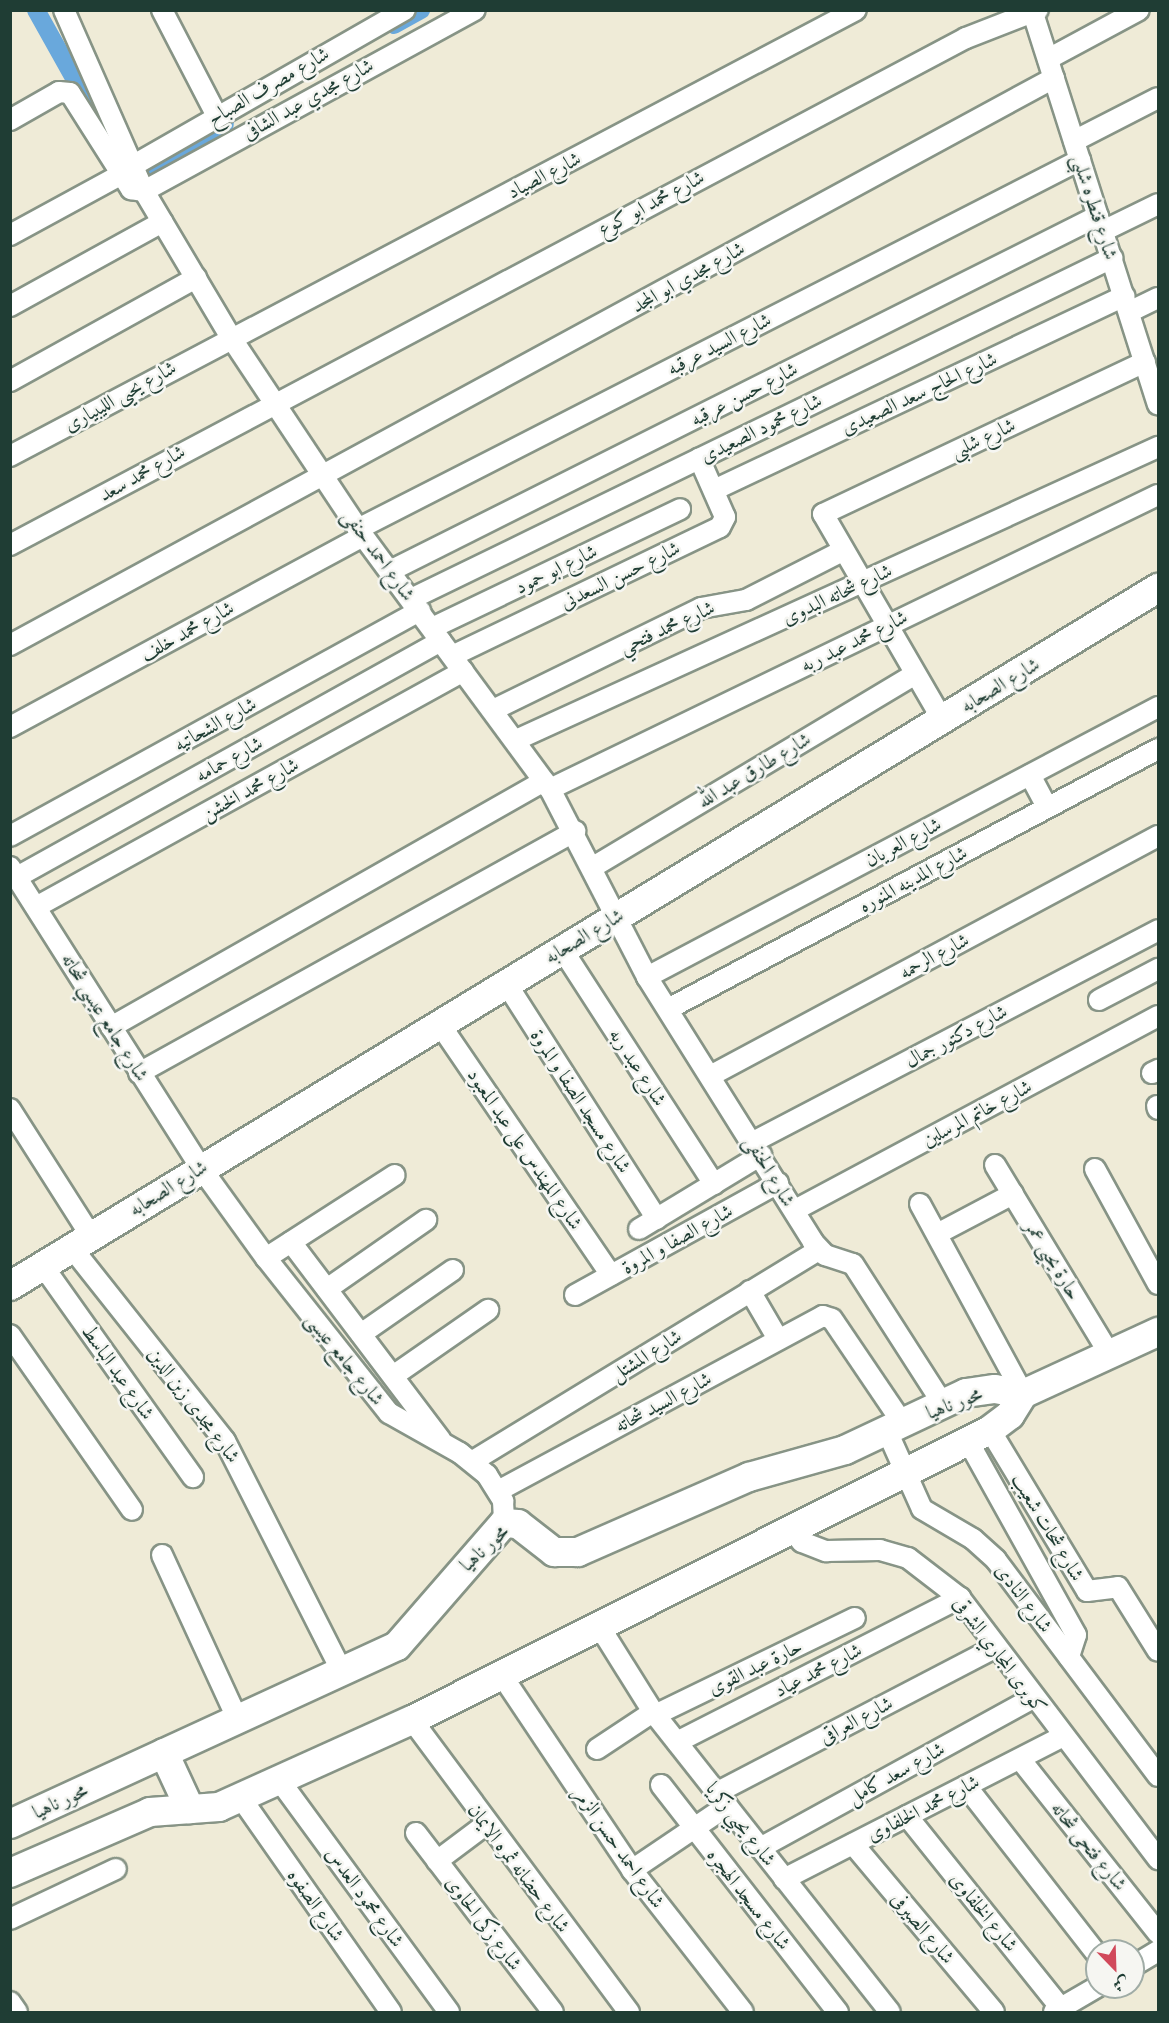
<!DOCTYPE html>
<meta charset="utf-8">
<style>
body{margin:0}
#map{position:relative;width:1169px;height:2023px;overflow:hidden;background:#efebd7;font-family:"IM FELL Double Pica",Amiri,serif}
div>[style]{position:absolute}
.canal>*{height:18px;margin:-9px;padding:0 9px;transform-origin:9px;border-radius:9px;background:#69a8dc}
.roads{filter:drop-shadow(2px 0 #879486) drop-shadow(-2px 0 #879486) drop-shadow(0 2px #879486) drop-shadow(0 -2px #879486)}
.street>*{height:20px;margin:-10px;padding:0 10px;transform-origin:10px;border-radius:10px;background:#fff}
.secondary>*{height:28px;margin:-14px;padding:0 14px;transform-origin:14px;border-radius:14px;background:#fff}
span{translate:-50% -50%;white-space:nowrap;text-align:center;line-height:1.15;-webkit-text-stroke:5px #f6f6f2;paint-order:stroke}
.street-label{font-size:20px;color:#1f3d34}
.frame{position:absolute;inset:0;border:12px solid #1f3d34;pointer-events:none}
.north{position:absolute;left:1085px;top:1939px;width:60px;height:60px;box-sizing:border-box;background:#f6f6f2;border:2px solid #a0aca6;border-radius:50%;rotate:157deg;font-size:16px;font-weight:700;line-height:24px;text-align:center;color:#1f3d34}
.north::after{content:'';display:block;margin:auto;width:21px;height:27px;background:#d1495b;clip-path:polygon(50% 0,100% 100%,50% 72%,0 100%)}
</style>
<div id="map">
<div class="canal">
<i style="left:36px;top:10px;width:127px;rotate:60.8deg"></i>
<i style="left:394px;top:25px;width:31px;rotate:-29deg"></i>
<i style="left:127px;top:174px;width:7px;rotate:63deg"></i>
<i style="left:130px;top:180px;width:110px;rotate:-30.5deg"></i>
</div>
<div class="roads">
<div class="street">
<i style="left:64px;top:10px;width:198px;rotate:66.2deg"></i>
<i style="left:144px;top:191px;width:169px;rotate:59.3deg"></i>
<i style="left:230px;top:336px;width:232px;rotate:56.4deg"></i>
<i style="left:358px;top:529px;width:323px;rotate:53.6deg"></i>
<i style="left:550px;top:789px;width:212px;rotate:62.7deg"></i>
<i style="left:647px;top:977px;width:313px;rotate:57.9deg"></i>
<i style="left:813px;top:1242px;width:18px;rotate:47deg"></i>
<i style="left:825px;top:1255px;width:29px;rotate:18deg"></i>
<i style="left:853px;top:1264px;width:166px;rotate:57.3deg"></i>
<i style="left:162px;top:10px;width:119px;rotate:62.6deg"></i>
<i style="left:1032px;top:10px;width:414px;rotate:72.3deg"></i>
<i style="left:1048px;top:59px;width:103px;rotate:-28.3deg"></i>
<i style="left:10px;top:120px;width:56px;rotate:-29.7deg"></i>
<i style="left:59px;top:92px;width:11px;rotate:5deg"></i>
<i style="left:70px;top:93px;width:114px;rotate:57.6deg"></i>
<i style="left:131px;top:189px;width:13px;rotate:9deg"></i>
<i style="left:144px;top:191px;width:377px;rotate:-28.7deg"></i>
<i style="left:1074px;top:141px;width:94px;rotate:-27.1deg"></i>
<i style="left:134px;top:165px;width:312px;rotate:-29.8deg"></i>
<i style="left:1103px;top:231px;width:61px;rotate:-26.1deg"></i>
<i style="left:10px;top:235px;width:125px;rotate:-28.6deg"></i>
<i style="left:10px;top:306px;width:174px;rotate:-28.9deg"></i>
<i style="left:1129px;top:312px;width:32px;rotate:-26deg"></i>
<i style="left:10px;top:381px;width:213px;rotate:-29deg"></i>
<i style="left:10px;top:456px;width:956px;rotate:-27.8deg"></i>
<i style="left:714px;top:490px;width:454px;rotate:-25.3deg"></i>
<i style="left:358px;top:529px;width:811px;rotate:-27.07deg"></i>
<i style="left:10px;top:545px;width:1082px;rotate:-27.94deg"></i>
<i style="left:966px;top:38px;width:77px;rotate:-21.3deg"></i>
<i style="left:390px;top:571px;width:792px;rotate:-26.63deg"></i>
<i style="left:411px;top:599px;width:780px;rotate:-25.94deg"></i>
<i style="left:432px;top:628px;width:275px;rotate:-25.6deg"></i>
<i style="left:10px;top:645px;width:1188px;rotate:-28.51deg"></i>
<i style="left:452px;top:656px;width:297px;rotate:-25.7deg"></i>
<i style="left:720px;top:527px;width:11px;rotate:-63deg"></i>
<i style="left:725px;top:517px;width:64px;rotate:-113.8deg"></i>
<i style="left:493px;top:710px;width:232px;rotate:-26.1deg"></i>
<i style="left:701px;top:608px;width:46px;rotate:-10.1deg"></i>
<i style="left:746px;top:600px;width:108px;rotate:-27deg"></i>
<i style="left:942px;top:719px;width:237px;rotate:-120.1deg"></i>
<i style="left:823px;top:514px;width:356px;rotate:-25.3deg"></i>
<i style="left:10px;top:727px;width:401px;rotate:-28.4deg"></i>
<i style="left:516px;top:740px;width:706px;rotate:-24.53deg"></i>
<i style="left:1030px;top:775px;width:36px;rotate:62deg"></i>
<i style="left:550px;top:789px;width:675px;rotate:-25.81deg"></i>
<i style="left:10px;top:836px;width:468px;rotate:-28.8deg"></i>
<i style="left:10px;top:867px;width:356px;rotate:57.6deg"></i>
<i style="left:201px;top:1168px;width:111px;rotate:54.2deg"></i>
<i style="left:266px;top:1258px;width:198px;rotate:51.6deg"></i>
<i style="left:389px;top:1413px;width:81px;rotate:29.4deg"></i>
<i style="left:460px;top:1453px;width:35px;rotate:39deg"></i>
<i style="left:487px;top:1475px;width:31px;rotate:58deg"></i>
<i style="left:503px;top:1501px;width:22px;rotate:87deg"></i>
<i style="left:593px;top:867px;width:375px;rotate:-30.9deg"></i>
<i style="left:17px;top:877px;width:485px;rotate:-29.1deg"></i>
<i style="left:36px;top:907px;width:488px;rotate:-28.9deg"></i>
<i style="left:562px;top:949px;width:280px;rotate:57.1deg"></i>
<i style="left:647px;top:977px;width:578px;rotate:-27.85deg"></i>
<i style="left:506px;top:983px;width:280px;rotate:57.4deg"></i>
<i style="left:1099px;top:1000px;width:67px;rotate:-27.7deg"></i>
<i style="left:668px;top:1009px;width:555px;rotate:-27.95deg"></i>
<i style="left:439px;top:1023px;width:305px;rotate:55.7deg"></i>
<i style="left:111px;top:1027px;width:498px;rotate:-29.6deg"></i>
<i style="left:139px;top:1073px;width:499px;rotate:-29deg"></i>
<i style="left:1152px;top:1073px;width:7px;rotate:-27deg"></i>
<i style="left:710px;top:1076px;width:508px;rotate:-28.18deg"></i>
<i style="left:1157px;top:1106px;width:3px;rotate:72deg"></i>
<i style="left:10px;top:1109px;width:151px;rotate:57.5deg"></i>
<i style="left:753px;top:1142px;width:457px;rotate:-27.6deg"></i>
<i style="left:995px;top:1165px;width:222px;rotate:58.8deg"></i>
<i style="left:1095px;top:1169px;width:131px;rotate:61.3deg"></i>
<i style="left:920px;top:1204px;width:216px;rotate:61.5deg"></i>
<i style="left:795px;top:1210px;width:412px;rotate:-28.1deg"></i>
<i style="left:639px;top:1229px;width:143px;rotate:-31.2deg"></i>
<i style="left:937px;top:1234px;width:86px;rotate:-27.8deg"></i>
<i style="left:291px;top:1242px;width:248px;rotate:52.9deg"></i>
<i style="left:72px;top:1248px;width:246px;rotate:51.6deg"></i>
<i style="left:225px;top:1441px;width:259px;rotate:63.1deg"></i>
<i style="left:266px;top:1258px;width:153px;rotate:-32.8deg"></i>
<i style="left:43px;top:1266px;width:259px;rotate:54.6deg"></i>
<i style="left:327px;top:1289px;width:121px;rotate:-34.9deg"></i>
<i style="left:750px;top:1291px;width:56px;rotate:59.7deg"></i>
<i style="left:575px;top:1295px;width:232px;rotate:-28.9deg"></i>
<i style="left:361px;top:1334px;width:112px;rotate:-34.8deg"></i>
<i style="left:10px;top:1335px;width:213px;rotate:55.1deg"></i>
<i style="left:393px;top:1376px;width:116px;rotate:-34.8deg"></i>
<i style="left:990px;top:1430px;width:188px;rotate:58.9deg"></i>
<i style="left:1087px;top:1591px;width:31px;rotate:-7deg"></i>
<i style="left:1118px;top:1587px;width:75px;rotate:58deg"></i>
<i style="left:887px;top:1431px;width:85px;rotate:65.8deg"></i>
<i style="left:922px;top:1509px;width:59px;rotate:30.5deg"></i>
<i style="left:973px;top:1539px;width:31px;rotate:42deg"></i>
<i style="left:996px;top:1560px;width:270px;rotate:53.1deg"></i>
<i style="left:968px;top:1441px;width:222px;rotate:60.9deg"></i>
<i style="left:1076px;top:1635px;width:23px;rotate:108deg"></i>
<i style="left:473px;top:1461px;width:405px;rotate:-31.4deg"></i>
<i style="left:498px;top:1491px;width:369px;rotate:-28.3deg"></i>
<i style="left:823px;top:1316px;width:9px;rotate:18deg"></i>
<i style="left:832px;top:1319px;width:127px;rotate:55.9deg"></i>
<i style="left:793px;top:1531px;width:14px;rotate:51deg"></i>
<i style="left:802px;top:1542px;width:26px;rotate:21deg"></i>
<i style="left:826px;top:1551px;width:54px;rotate:-1.1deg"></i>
<i style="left:880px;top:1550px;width:29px;rotate:16deg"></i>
<i style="left:908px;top:1558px;width:66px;rotate:37.6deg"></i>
<i style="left:960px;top:1598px;width:328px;rotate:52.8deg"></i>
<i style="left:162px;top:1555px;width:182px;rotate:65.3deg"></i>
<i style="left:601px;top:1629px;width:98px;rotate:57.9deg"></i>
<i style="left:653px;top:1712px;width:382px;rotate:51.7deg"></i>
<i style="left:503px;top:1677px;width:232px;rotate:56.2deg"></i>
<i style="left:632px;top:1870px;width:180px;rotate:52deg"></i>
<i style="left:655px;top:1715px;width:222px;rotate:-25.9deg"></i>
<i style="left:412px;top:1720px;width:364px;rotate:53.4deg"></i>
<i style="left:677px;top:1742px;width:318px;rotate:-27deg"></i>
<i style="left:597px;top:1749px;width:67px;rotate:-33.5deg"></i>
<i style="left:1020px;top:1759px;width:222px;rotate:51.6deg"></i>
<i style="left:280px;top:1781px;width:286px;rotate:53.8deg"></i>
<i style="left:661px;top:1785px;width:288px;rotate:52.1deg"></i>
<i style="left:966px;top:1786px;width:213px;rotate:52.1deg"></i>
<i style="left:716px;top:1793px;width:316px;rotate:-27.5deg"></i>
<i style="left:241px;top:1798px;width:261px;rotate:55deg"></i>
<i style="left:907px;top:1816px;width:246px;rotate:51.3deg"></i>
<i style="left:416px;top:1833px;width:225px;rotate:52.6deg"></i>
<i style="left:853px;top:1844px;width:219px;rotate:50deg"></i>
<i style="left:760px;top:1848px;width:311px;rotate:-28.8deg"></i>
<i style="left:437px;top:1861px;width:60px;rotate:-36.9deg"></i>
<i style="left:632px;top:1870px;width:115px;rotate:-34deg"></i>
<i style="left:784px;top:1879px;width:312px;rotate:-27.1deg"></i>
<i style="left:10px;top:1919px;width:117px;rotate:-25.3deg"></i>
<i style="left:1133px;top:1966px;width:29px;rotate:-31deg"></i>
<i style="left:10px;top:2002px;width:12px;rotate:55deg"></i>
<i style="left:1054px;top:2012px;width:50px;rotate:-30.2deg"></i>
</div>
<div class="secondary">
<i style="left:10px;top:1286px;width:1344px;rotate:-31.3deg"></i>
<i style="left:164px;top:1753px;width:62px;rotate:65.1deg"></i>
<i style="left:10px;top:1824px;width:426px;rotate:-24.7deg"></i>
<i style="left:397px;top:1646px;width:163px;rotate:-49deg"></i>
<i style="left:504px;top:1523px;width:14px;rotate:4deg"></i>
<i style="left:518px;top:1524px;width:46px;rotate:37.9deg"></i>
<i style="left:554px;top:1552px;width:24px"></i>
<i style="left:578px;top:1552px;width:187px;rotate:-23.7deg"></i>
<i style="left:749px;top:1477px;width:100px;rotate:-15.7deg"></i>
<i style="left:845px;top:1450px;width:134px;rotate:-25.2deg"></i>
<i style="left:966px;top:1393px;width:29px;rotate:-8deg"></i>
<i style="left:995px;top:1389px;width:28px;rotate:10deg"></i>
<i style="left:1023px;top:1394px;width:149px;rotate:-24.7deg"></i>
<i style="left:10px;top:1873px;width:153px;rotate:-23.5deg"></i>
<i style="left:150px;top:1812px;width:69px;rotate:-4.1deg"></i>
<i style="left:219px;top:1807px;width:212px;rotate:-24.3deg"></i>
<i style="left:412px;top:1720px;width:647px;rotate:-26.64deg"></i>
<i style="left:990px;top:1430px;width:25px;rotate:-37deg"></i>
<i style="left:1010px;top:1415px;width:25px;rotate:-58deg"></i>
</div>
</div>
<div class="street-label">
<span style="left:268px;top:86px;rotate:-30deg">شارع مصرف الصباح</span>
<span style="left:308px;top:99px;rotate:-29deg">شارع مجدي عبد الشافى</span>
<span style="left:544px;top:175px;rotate:-27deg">شارع الصياد</span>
<span style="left:651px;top:203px;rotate:-28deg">شارع محمد ابو كوع</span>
<span style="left:1095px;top:207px;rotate:72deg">شارع قنطره شلبى</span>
<span style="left:688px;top:277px;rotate:-29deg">شارع مجدي ابو المجد</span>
<span style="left:719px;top:344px;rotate:-27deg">شارع السيد عرقبه</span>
<span style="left:919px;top:393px;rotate:-25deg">شارع الحاج سعد الصعيدى</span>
<span style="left:744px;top:394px;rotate:-27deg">شارع حسن عرقبه</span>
<span style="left:120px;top:396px;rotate:-29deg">شارع يحيى الليبيارى</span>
<span style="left:761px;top:428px;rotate:-26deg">شارع محمود الصعيدى</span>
<span style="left:983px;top:438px;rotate:-25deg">شارع شلبى</span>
<span style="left:142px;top:473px;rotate:-29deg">شارع محمد سعد</span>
<span style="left:379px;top:555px;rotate:54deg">شارع احمد حنفى</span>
<span style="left:556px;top:569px;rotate:-26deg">شارع ابو حمود</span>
<span style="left:620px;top:575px;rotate:-26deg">شارع حسن السعدنى</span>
<span style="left:837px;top:594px;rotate:-25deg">شارع شحاته البدوى</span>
<span style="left:667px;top:627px;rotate:-24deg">شارع محمد فتحي</span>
<span style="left:187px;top:631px;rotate:-29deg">شارع محمد خلف</span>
<span style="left:854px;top:641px;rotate:-26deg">شارع محمد عبد ربه</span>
<span style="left:1000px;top:685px;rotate:-31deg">شارع الصحابه</span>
<span style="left:215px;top:724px;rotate:-29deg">شارع الشحاتيه</span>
<span style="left:229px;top:759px;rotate:-29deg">شارع حمامه</span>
<span style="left:754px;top:770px;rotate:-31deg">شارع طارق عبد الله</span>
<span style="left:250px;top:789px;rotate:-29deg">شارع محمد الخشن</span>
<span style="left:903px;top:842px;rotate:-28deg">شارع العريان</span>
<span style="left:913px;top:879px;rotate:-28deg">شارع المدينه المنوره</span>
<span style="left:584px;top:936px;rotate:-31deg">شارع الصحابه</span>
<span style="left:934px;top:956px;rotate:-28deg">شارع الرحمه</span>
<span style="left:105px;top:1017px;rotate:58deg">شارع جامع عيسي شحاته</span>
<span style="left:956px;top:1036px;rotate:-28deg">شارع دكتور جمال</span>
<span style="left:638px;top:1067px;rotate:57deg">شارع عبد ربه</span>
<span style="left:581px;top:1101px;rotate:57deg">شارع مسجد الصفا و المروة</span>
<span style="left:977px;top:1113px;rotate:-28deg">شارع خاتم المرسلين</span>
<span style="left:525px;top:1149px;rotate:56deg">شارع المهندس على عبد المعبود</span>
<span style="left:770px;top:1171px;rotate:59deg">شارع الحنفى</span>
<span style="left:168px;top:1188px;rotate:-32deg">شارع الصحابه</span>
<span style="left:677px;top:1239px;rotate:-29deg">شارع الصفا و المروة</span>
<span style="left:1053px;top:1260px;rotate:59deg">حارة يحيى عمر</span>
<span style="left:646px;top:1355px;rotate:-32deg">شارع المشتل</span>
<span style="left:345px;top:1359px;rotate:51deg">شارع جامع عيسى</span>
<span style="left:118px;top:1372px;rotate:55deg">شارع عبد الباسط</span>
<span style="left:663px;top:1402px;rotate:-28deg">شارع السيد شحاته</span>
<span style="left:954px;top:1403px;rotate:-21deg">محور ناهيا</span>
<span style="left:194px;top:1405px;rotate:53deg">شارع مجدى زين الدين</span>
<span style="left:1048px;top:1527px;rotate:59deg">شارع شحات شعيب</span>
<span style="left:484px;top:1548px;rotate:-43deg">محور ناهيا</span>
<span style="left:1024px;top:1598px;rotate:53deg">شارع النادى</span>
<span style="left:1000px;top:1655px;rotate:53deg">كوبرى المجاري الشرقى</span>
<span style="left:755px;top:1667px;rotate:-26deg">حارة عبد القوى</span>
<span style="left:818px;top:1670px;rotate:-27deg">شارع محمد عياد</span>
<span style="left:856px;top:1720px;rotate:-28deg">شارع العراقى</span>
<span style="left:896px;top:1773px;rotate:-29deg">شارع سعد كامل</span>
<span style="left:60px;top:1801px;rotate:-25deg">محور ناهيا</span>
<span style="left:923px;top:1808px;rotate:-27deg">شارع محمد الخلفاوى</span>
<span style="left:741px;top:1824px;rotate:52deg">شارع يحيي زكريا</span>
<span style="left:1089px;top:1846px;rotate:51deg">شارع فتحى شحاته</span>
<span style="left:619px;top:1847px;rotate:55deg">شارع احمد حسن الزمر</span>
<span style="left:519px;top:1868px;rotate:53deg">شارع حضانه ثمره الايمان</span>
<span style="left:365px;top:1897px;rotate:54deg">شارع محمود العدس</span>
<span style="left:749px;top:1899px;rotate:52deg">شارع مسجد الهجره</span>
<span style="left:316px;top:1905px;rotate:55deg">شارع الصفوه</span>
<span style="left:984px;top:1912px;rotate:51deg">شارع الخلفاوى</span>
<span style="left:484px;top:1923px;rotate:53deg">شارع زكى الحاوى</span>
<span style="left:923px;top:1928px;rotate:50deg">شارع الصيرفى</span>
</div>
<div class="frame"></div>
<div class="north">ش</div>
</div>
